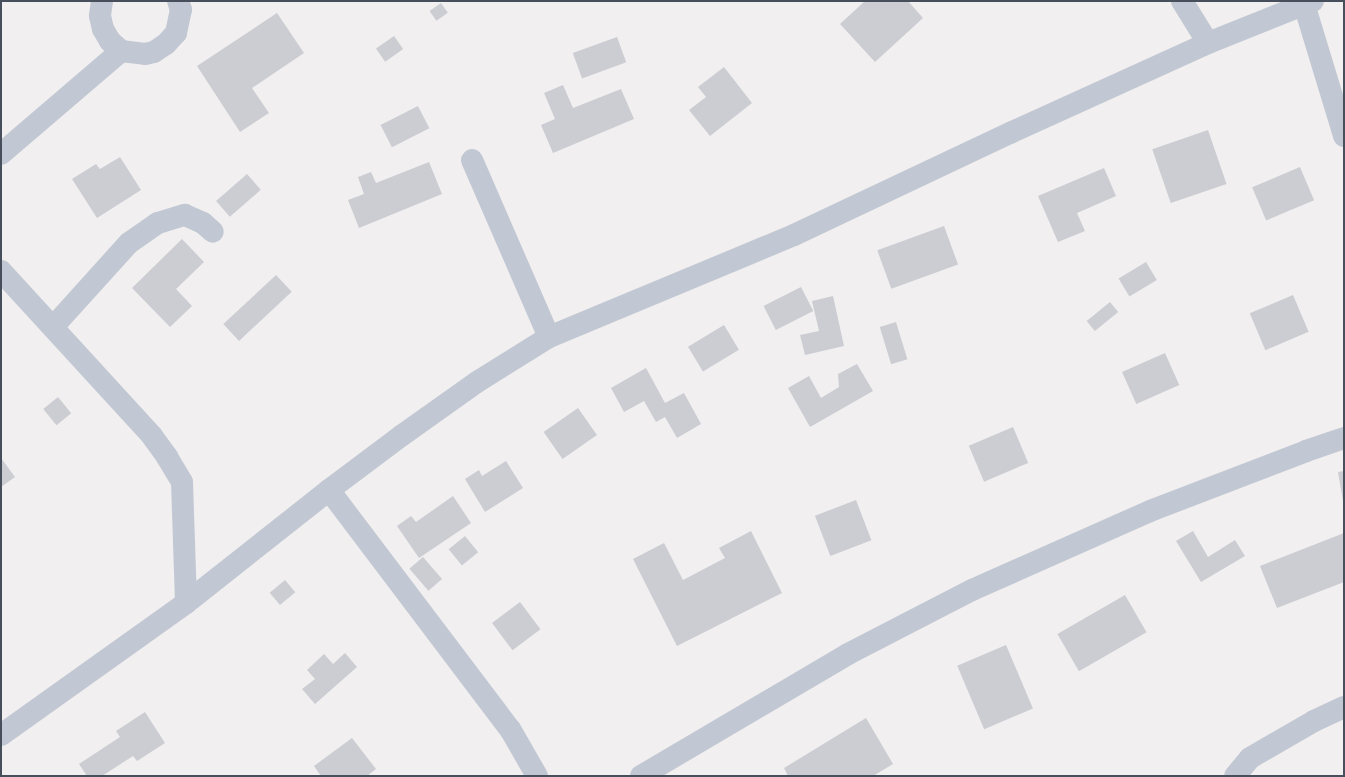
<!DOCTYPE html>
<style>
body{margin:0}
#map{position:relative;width:1345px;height:777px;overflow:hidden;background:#f1efef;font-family:"Public Sans",sans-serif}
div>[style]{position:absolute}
.building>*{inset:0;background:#cbcdd3;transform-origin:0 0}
.minor>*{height:22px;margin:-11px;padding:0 11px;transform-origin:11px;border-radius:11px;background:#c2c8d3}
.tertiary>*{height:22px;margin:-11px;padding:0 11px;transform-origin:11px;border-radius:11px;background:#c2c8d3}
span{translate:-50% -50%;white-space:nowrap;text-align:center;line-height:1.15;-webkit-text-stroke:3.5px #fff;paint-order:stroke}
.frame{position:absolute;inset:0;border:2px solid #474e5c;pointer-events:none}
</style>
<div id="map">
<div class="building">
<i style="clip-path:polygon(865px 1px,908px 1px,923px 18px,875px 62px,840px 24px)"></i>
<i style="left:441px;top:3px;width:12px;height:14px;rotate:55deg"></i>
<i style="clip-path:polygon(277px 13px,304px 53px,252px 88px,269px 113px,240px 132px,197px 66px)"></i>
<i style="left:394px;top:36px;width:16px;height:22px;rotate:55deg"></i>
<i style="left:617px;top:37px;width:27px;height:47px;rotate:70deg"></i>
<i style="clip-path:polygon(724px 67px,752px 103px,710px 136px,689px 110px,706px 97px,698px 87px)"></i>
<i style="clip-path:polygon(563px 85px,573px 108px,621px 89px,634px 119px,553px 153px,541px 125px,555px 119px,544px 93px)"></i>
<i style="left:418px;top:106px;width:25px;height:42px;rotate:63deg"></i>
<i style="left:1208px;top:130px;width:57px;height:59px;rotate:71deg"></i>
<i style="clip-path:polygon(120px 157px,141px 190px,97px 218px,72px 179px,96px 164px,100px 169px)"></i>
<i style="clip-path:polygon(429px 162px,442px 194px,359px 228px,348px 200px,364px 194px,358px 177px,371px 172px,376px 183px)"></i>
<i style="left:1300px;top:167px;width:36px;height:52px;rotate:67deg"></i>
<i style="clip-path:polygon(1104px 168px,1116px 196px,1077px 213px,1085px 231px,1058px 242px,1038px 196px)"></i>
<i style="left:247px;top:174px;width:21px;height:41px;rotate:49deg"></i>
<i style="left:944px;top:226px;width:41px;height:71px;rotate:70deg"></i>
<i style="clip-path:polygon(182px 239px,204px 262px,176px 289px,192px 306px,170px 327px,132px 288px)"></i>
<i style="left:1146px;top:262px;width:21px;height:32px;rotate:59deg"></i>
<i style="left:276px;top:275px;width:23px;height:72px;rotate:47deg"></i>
<i style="left:801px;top:287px;width:27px;height:42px;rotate:63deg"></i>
<i style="left:1293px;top:295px;width:40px;height:47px;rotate:67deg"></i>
<i style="clip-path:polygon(833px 296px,844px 346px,805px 355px,800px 335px,819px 331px,812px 301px)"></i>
<i style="left:1110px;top:302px;width:13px;height:30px;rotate:51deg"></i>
<i style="left:896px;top:322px;width:39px;height:17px;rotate:73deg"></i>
<i style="left:724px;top:325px;width:29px;height:42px;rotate:59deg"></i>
<i style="left:1165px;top:353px;width:35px;height:47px;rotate:66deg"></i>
<i style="clip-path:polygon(857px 364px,873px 391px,810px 427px,788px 388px,809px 376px,821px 398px,839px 387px,838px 374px)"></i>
<i style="clip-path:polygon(646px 368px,665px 403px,684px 393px,701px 424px,677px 438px,665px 417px,656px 422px,644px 401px,624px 412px,611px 388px)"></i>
<i style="left:58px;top:397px;width:21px;height:19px;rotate:51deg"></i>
<i style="left:578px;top:408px;width:33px;height:42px;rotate:55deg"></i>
<i style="left:1013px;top:427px;width:39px;height:48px;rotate:67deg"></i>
<i style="clip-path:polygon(1px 458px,15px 477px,1px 487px)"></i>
<i style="clip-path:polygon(506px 461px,523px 488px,485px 512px,465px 479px,479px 470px,482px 476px)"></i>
<i style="clip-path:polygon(1344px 471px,1344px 501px,1343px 501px,1338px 472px)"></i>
<i style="clip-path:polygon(453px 496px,471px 523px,419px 558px,397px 526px,411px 516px,416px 522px)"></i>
<i style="left:856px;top:500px;width:43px;height:44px;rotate:69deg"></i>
<i style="clip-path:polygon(751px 531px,782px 593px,677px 646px,633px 559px,664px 543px,683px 580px,725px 558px,719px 548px)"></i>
<i style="clip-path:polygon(1193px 531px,1208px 557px,1235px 540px,1245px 556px,1201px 582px,1176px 541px)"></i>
<i style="clip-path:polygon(1344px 533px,1344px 582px,1277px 608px,1260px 566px)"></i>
<i style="left:465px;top:536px;width:21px;height:21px;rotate:51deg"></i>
<i style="left:423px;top:557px;width:29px;height:18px;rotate:49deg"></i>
<i style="left:285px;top:580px;width:16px;height:20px;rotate:50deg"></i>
<i style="left:1125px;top:595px;width:43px;height:78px;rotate:60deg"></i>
<i style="left:520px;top:602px;width:34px;height:35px;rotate:53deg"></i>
<i style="left:1006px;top:645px;width:69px;height:53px;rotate:67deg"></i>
<i style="clip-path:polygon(345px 653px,357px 667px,315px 704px,302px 689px,315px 679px,307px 670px,324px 654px,333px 664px)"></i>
<i style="clip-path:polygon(145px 712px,165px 743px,137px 761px,133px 756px,102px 776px,87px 776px,79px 764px,120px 737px,116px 731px)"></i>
<i style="clip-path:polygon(866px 718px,893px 764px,873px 776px,788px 776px,784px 768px)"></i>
<i style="clip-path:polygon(352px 738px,376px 769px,367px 776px,321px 776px,314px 766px)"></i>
</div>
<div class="minor">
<i style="left:102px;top:1px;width:15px;rotate:98deg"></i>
<i style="left:100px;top:16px;width:13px;rotate:77deg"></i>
<i style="left:103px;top:29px;width:14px;rotate:60deg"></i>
<i style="left:110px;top:41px;width:15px;rotate:42deg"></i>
<i style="left:121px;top:51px;width:24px;rotate:7deg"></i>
<i style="left:145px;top:54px;width:9px;rotate:-13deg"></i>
<i style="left:154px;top:52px;width:14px;rotate:-34deg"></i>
<i style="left:166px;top:44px;width:15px;rotate:-48deg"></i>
<i style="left:176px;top:33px;width:24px;rotate:-78deg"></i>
<i style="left:181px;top:10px;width:9px;rotate:-108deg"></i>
<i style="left:1182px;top:1px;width:49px;rotate:58.2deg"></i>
<i style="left:1304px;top:4px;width:138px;rotate:73.1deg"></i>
<i style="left:1px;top:154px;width:158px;rotate:-40.6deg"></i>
<i style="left:472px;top:160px;width:193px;rotate:66.5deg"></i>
<i style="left:1px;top:271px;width:224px;rotate:47.5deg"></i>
<i style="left:152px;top:436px;width:26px;rotate:54deg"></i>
<i style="left:167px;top:457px;width:29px;rotate:59deg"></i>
<i style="left:182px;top:482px;width:121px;rotate:88.1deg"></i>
<i style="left:53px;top:327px;width:113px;rotate:-47.9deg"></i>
<i style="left:129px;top:243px;width:35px;rotate:-35deg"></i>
<i style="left:158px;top:223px;width:28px;rotate:-17deg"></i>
<i style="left:185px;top:215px;width:20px;rotate:24deg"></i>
<i style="left:203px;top:223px;width:13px;rotate:42deg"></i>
<i style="left:329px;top:490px;width:300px;rotate:52.9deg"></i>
<i style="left:510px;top:729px;width:54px;rotate:60.1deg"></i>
<i style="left:641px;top:776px;width:240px;rotate:-30.5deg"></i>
<i style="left:848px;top:654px;width:140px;rotate:-27.3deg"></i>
<i style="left:972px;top:590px;width:195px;rotate:-23.9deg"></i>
<i style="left:1150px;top:511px;width:167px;rotate:-21deg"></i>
<i style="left:1306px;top:451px;width:40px;rotate:-18.9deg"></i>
<i style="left:1235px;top:776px;width:23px;rotate:-50deg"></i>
<i style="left:1250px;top:758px;width:74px;rotate:-30deg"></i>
<i style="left:1314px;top:721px;width:33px;rotate:-25deg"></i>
</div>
<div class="tertiary">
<i style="left:1px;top:735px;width:227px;rotate:-35.5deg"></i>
<i style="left:186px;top:603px;width:182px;rotate:-38.3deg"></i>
<i style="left:329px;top:490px;width:90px;rotate:-36.9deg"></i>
<i style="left:401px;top:436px;width:93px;rotate:-35.4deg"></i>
<i style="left:477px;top:382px;width:85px;rotate:-32deg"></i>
<i style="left:549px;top:337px;width:265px;rotate:-22.6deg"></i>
<i style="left:794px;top:235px;width:239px;rotate:-25.3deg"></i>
<i style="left:1010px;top:133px;width:217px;rotate:-24.4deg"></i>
<i style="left:1208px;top:43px;width:113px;rotate:-21.8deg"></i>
</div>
<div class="frame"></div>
</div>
